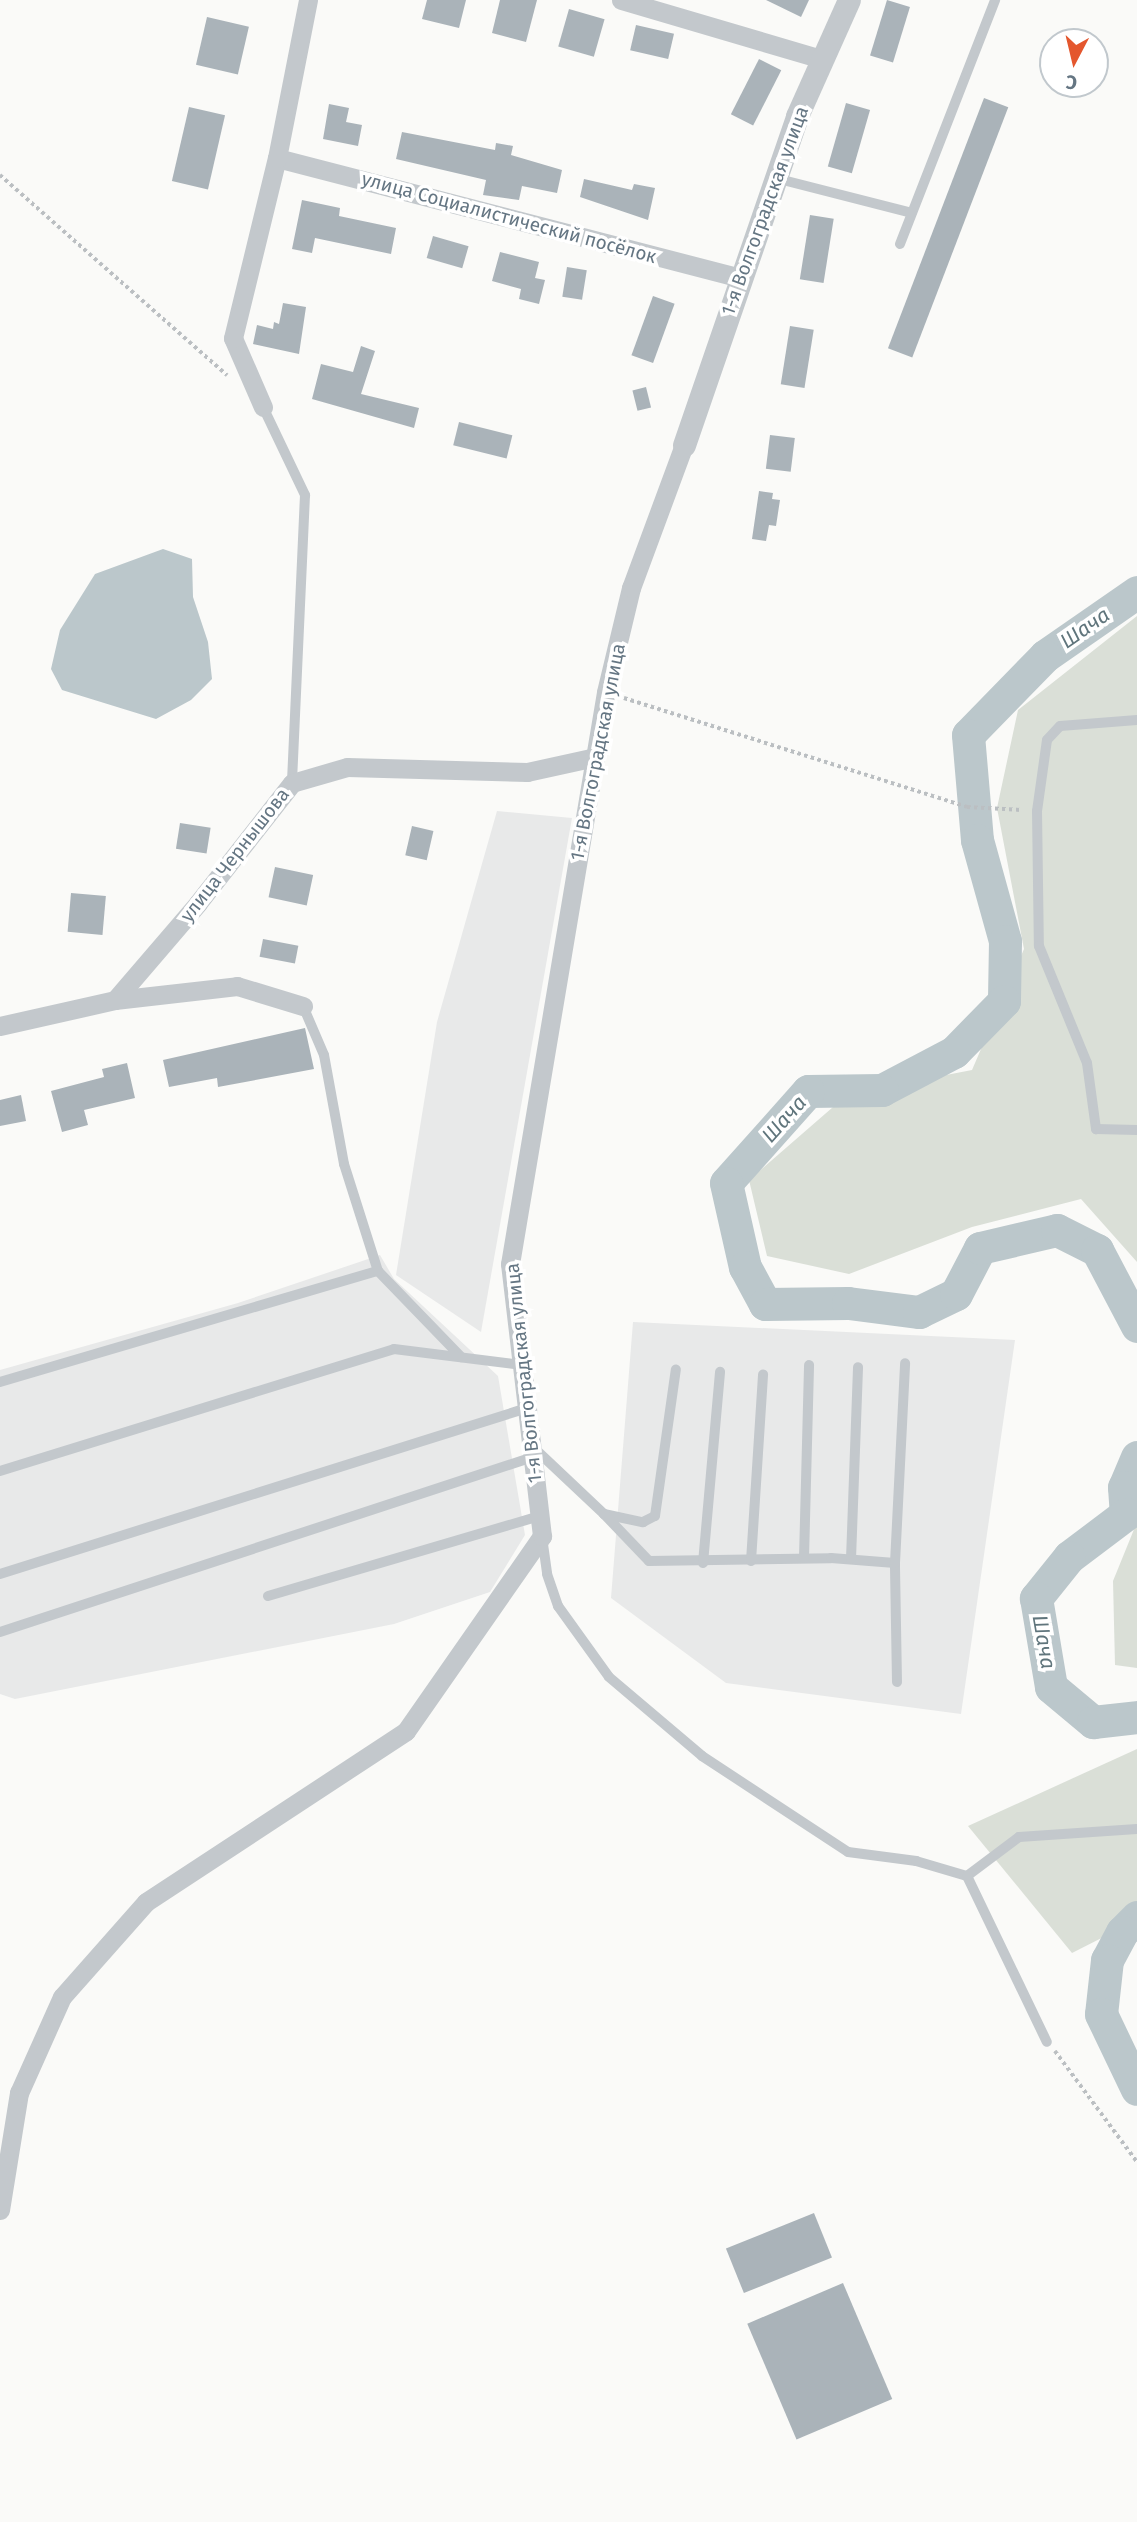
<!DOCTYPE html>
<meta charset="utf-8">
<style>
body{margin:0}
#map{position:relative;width:1137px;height:2522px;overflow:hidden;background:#fafaf8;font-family:"Fira Sans",sans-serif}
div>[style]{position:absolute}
.built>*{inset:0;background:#e8e9e9}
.green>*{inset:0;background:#dadfd7}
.water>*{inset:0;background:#bbc7cb}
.river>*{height:33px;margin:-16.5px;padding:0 16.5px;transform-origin:16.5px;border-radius:16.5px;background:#bbc7cb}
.building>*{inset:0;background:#aab3b9;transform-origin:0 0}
.path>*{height:3.5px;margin-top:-1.75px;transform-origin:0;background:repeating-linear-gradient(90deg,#bbbfc2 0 3.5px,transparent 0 7px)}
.service>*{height:10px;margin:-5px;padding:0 5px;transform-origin:5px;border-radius:5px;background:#c3c8cc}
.minor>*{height:19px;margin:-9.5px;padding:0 9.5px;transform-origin:9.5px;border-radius:9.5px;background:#c3c8cc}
.tertiary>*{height:23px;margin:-11.5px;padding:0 11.5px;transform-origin:11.5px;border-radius:11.5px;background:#c3c8cc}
span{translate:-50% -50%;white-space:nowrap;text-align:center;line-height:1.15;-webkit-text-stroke:7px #fff;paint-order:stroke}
.street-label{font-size:19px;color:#657683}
.water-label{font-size:21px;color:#60757c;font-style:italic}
.north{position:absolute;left:1039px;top:28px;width:70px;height:70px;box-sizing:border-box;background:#fff;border:2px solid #c1c8cd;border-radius:50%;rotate:187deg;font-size:19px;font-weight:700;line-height:28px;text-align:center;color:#657683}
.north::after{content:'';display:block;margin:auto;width:24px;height:32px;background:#e4572e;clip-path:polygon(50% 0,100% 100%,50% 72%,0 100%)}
</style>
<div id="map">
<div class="built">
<i style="clip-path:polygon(497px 811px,572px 818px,481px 1332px,396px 1275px,437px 1022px)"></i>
<i style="clip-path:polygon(380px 1255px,394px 1279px,498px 1376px,525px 1535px,490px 1592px,394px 1624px,15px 1699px,0 1694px,0 1370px,238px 1303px)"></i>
<i style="clip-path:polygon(633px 1322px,1015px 1340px,961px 1714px,726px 1683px,611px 1598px)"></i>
</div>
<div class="green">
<i style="clip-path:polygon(1137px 616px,1137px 1262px,1081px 1199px,972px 1227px,849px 1274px,767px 1256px,749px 1180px,848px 1094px,972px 1070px,1024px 949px,997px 808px,1018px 710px)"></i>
<i style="clip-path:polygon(1137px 1522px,1137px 1668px,1115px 1665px,1113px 1581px)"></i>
<i style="clip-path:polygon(1137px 1749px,1137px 1920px,1072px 1953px,968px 1826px)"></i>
</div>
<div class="water">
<i style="clip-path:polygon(163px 549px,192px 559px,193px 597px,208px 642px,212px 679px,191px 700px,156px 719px,62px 690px,51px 669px,60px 630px,95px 574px)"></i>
</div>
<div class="river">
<i style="left:1137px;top:592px;width:112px;rotate:145.2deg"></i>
<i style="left:1045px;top:656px;width:110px;rotate:134.3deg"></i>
<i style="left:968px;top:735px;width:105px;rotate:85.1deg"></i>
<i style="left:977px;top:840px;width:105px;rotate:74.5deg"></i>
<i style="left:1005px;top:941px;width:60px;rotate:91deg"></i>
<i style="left:1004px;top:1001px;width:71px;rotate:134.4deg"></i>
<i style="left:954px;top:1052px;width:81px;rotate:152.2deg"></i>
<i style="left:882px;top:1090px;width:74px;rotate:179.2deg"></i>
<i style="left:808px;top:1091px;width:123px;rotate:131.7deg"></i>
<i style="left:726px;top:1183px;width:86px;rotate:77.3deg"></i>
<i style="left:745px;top:1267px;width:42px;rotate:61.6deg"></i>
<i style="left:765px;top:1304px;width:83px;rotate:-0.7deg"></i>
<i style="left:848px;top:1303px;width:72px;rotate:7.2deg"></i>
<i style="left:919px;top:1312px;width:41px;rotate:-25.9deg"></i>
<i style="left:956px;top:1294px;width:52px;rotate:-62.4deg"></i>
<i style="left:980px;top:1248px;width:79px;rotate:-13.2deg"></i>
<i style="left:1057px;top:1230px;width:45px;rotate:26.6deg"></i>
<i style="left:1097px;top:1250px;width:86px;rotate:62.2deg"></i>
<i style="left:1137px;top:1457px;width:33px;rotate:113deg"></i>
<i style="left:1124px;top:1487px;width:27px;rotate:86deg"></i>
<i style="left:1126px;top:1514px;width:71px;rotate:143deg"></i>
<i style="left:1069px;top:1557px;width:53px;rotate:128.8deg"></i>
<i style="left:1036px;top:1598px;width:90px;rotate:80.4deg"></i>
<i style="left:1051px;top:1687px;width:55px;rotate:39.8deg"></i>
<i style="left:1093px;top:1722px;width:44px;rotate:-6.5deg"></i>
<i style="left:1137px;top:1917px;width:21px;rotate:135deg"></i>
<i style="left:1122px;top:1932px;width:32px;rotate:118deg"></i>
<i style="left:1107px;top:1960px;width:54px;rotate:96.3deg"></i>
<i style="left:1101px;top:2014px;width:83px;rotate:64.4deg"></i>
</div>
<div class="building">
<i style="clip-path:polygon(427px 0,466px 0,459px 28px,422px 19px)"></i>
<i style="clip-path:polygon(500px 0,537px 0,526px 42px,492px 33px)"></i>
<i style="clip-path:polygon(766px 0,809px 0,801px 17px)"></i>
<i style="left:887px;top:0;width:24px;height:58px;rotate:17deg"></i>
<i style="left:569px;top:9px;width:37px;height:39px;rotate:16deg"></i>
<i style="left:207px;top:17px;width:43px;height:49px;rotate:13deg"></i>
<i style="left:636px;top:25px;width:39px;height:26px;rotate:13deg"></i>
<i style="left:759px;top:59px;width:25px;height:62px;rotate:27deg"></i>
<i style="left:984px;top:98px;width:26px;height:268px;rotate:21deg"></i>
<i style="left:846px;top:103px;width:25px;height:66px;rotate:16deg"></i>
<i style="clip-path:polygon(329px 104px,349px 108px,346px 122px,362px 125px,358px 146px,323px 139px)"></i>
<i style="left:189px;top:107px;width:37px;height:76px;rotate:13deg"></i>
<i style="clip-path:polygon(402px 132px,495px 150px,496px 143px,513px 146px,511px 155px,562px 170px,557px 193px,522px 186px,519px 200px,483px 195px,486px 180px,396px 159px)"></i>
<i style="clip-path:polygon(584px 179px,632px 190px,634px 184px,655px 188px,648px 220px,580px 197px)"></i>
<i style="clip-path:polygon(302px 200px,340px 208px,339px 216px,396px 228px,391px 254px,315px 238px,312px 253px,292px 249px)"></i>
<i style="left:810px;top:215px;width:24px;height:65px;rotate:9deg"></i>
<i style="left:433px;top:236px;width:37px;height:23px;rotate:16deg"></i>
<i style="clip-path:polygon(500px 252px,539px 262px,535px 278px,545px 280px,539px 304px,519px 299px,521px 289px,492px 281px)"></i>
<i style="left:567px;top:267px;width:20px;height:30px;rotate:9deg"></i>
<i style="left:653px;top:296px;width:23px;height:63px;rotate:20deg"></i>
<i style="clip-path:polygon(283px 303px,306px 307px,299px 354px,253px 344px,257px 325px,273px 329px,274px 322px,279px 324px)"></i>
<i style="left:790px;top:326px;width:24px;height:59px;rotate:9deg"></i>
<i style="clip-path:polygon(361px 346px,375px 351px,361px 394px,419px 408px,414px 428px,312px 399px,321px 364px,353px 372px)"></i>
<i style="left:646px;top:387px;width:21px;height:14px;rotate:76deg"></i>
<i style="left:459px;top:422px;width:55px;height:24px;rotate:14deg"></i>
<i style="left:770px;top:435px;width:25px;height:34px;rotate:7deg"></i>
<i style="clip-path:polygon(759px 491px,773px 493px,772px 499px,780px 500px,776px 526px,769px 525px,766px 541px,752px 539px)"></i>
<i style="left:180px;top:823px;width:31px;height:26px;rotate:9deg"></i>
<i style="left:412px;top:826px;width:22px;height:30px;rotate:13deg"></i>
<i style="left:275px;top:867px;width:39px;height:31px;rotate:12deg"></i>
<i style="left:71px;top:893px;width:35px;height:39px;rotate:5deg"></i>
<i style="left:263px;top:939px;width:36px;height:18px;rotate:11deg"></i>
<i style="clip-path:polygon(305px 1028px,314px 1069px,218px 1087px,217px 1078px,169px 1087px,163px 1060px)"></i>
<i style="clip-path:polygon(127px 1063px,135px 1098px,84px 1110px,88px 1125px,62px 1132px,51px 1091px,104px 1077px,102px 1069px)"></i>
<i style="clip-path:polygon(21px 1095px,26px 1121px,0 1126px,0 1100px)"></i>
<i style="left:814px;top:2213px;width:48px;height:95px;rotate:68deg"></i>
<i style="left:843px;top:2283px;width:126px;height:104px;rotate:67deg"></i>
</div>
<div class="path">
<i style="left:0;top:175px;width:303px;rotate:41.4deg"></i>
<i style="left:624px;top:698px;width:360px;rotate:17.6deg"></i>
<i style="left:967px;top:807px;width:56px;rotate:3.1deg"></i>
<i style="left:1055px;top:2051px;width:138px;rotate:53.5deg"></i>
</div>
<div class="service">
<i style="left:775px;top:178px;width:141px;rotate:14.3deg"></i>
<i style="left:900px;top:244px;width:262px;rotate:-68.7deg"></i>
<i style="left:263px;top:407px;width:98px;rotate:64.5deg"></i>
<i style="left:305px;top:495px;width:288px;rotate:92.6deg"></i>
<i style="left:1137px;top:720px;width:77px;rotate:175.5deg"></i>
<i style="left:1060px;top:726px;width:19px;rotate:133deg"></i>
<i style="left:1047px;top:740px;width:72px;rotate:98deg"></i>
<i style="left:1037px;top:811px;width:135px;rotate:89.2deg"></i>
<i style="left:1039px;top:946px;width:126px;rotate:67.7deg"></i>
<i style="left:1087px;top:1063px;width:67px;rotate:82.2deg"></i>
<i style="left:1096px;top:1129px;width:41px;rotate:1.4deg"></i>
<i style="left:303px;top:1006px;width:53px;rotate:66.8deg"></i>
<i style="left:324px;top:1055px;width:111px;rotate:79.6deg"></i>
<i style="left:344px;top:1164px;width:112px;rotate:72.4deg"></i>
<i style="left:0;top:1382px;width:394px;rotate:-16.4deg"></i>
<i style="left:378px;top:1271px;width:120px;rotate:46deg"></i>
<i style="left:534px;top:1448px;width:96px;rotate:43.3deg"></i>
<i style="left:604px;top:1514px;width:40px;rotate:12deg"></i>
<i style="left:643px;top:1522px;width:13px;rotate:-27deg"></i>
<i style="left:655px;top:1516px;width:148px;rotate:-81.9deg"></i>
<i style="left:0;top:1471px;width:412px;rotate:-17.2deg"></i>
<i style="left:394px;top:1349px;width:129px;rotate:7.1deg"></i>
<i style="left:604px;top:1514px;width:65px;rotate:46.2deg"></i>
<i style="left:649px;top:1561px;width:182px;rotate:-0.9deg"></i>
<i style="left:831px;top:1558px;width:64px;rotate:4.5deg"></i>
<i style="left:542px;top:1537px;width:37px;rotate:82deg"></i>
<i style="left:547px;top:1574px;width:34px;rotate:71deg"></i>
<i style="left:558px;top:1606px;width:87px;rotate:54.3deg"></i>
<i style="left:609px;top:1677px;width:122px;rotate:40.3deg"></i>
<i style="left:702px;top:1756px;width:175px;rotate:33.3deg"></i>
<i style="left:848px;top:1852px;width:69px;rotate:7.5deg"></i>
<i style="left:916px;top:1861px;width:53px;rotate:16.4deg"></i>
<i style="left:967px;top:1876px;width:184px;rotate:64.3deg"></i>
<i style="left:804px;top:1558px;width:193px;rotate:-88.5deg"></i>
<i style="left:851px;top:1559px;width:192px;rotate:-87.9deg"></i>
<i style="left:751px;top:1561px;width:187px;rotate:-86.3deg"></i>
<i style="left:703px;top:1563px;width:192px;rotate:-84.9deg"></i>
<i style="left:0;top:1574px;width:553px;rotate:-17.48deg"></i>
<i style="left:268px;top:1596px;width:284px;rotate:-16.4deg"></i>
<i style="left:0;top:1632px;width:561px;rotate:-18.18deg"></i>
<i style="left:897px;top:1682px;width:119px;rotate:-91deg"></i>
<i style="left:895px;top:1563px;width:200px;rotate:-87.1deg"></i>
<i style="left:967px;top:1876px;width:65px;rotate:-36.9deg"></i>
<i style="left:1019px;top:1837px;width:118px;rotate:-3.9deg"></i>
</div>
<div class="minor">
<i style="left:621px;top:0;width:209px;rotate:16.4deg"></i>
<i style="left:277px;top:158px;width:478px;rotate:14.5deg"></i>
<i style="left:263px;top:407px;width:75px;rotate:-113.5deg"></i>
<i style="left:233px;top:338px;width:185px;rotate:-76.3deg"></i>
<i style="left:277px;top:158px;width:161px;rotate:-78.9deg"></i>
<i style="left:115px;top:1000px;width:128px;rotate:-49.4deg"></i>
<i style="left:198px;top:903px;width:152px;rotate:-51.9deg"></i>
<i style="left:292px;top:783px;width:57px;rotate:-16.2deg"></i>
<i style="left:347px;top:767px;width:180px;rotate:1.6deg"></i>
<i style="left:527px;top:772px;width:70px;rotate:-12.4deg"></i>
<i style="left:0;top:1026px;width:118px;rotate:-12.7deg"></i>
<i style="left:115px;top:1000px;width:123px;rotate:-6.5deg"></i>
<i style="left:237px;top:986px;width:69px;rotate:16.9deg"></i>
<i style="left:0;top:2210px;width:119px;rotate:-80.8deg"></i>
<i style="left:19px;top:2093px;width:105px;rotate:-65.9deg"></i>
<i style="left:62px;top:1997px;width:127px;rotate:-48.5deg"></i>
<i style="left:146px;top:1902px;width:311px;rotate:-33.3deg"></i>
<i style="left:406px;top:1731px;width:238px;rotate:-55.1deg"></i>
<i style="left:542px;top:1536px;width:274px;rotate:-96.7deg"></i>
<i style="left:510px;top:1264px;width:580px;rotate:-80.47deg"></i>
<i style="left:606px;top:692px;width:107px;rotate:-76.5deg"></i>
<i style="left:631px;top:588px;width:153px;rotate:-69.7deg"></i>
</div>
<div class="tertiary">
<i style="left:684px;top:445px;width:348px;rotate:-71deg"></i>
<i style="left:797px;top:116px;width:127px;rotate:-65.9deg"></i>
</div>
<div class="street-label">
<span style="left:765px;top:211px;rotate:-70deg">1-я Волгоградская улица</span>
<span style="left:509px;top:218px;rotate:15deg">улица Социалистический посёлок</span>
<span style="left:598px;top:752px;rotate:-79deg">1-я Волгоградская улица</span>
<span style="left:235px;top:855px;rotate:-52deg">улица Чернышова</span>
<span style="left:524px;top:1373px;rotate:-96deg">1-я Волгоградская улица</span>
</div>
<div class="water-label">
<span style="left:1085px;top:628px;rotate:-35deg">Шача</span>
<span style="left:784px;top:1119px;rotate:-48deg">Шача</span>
<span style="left:1044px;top:1642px;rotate:80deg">Шача</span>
</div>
<div class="north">С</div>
</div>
